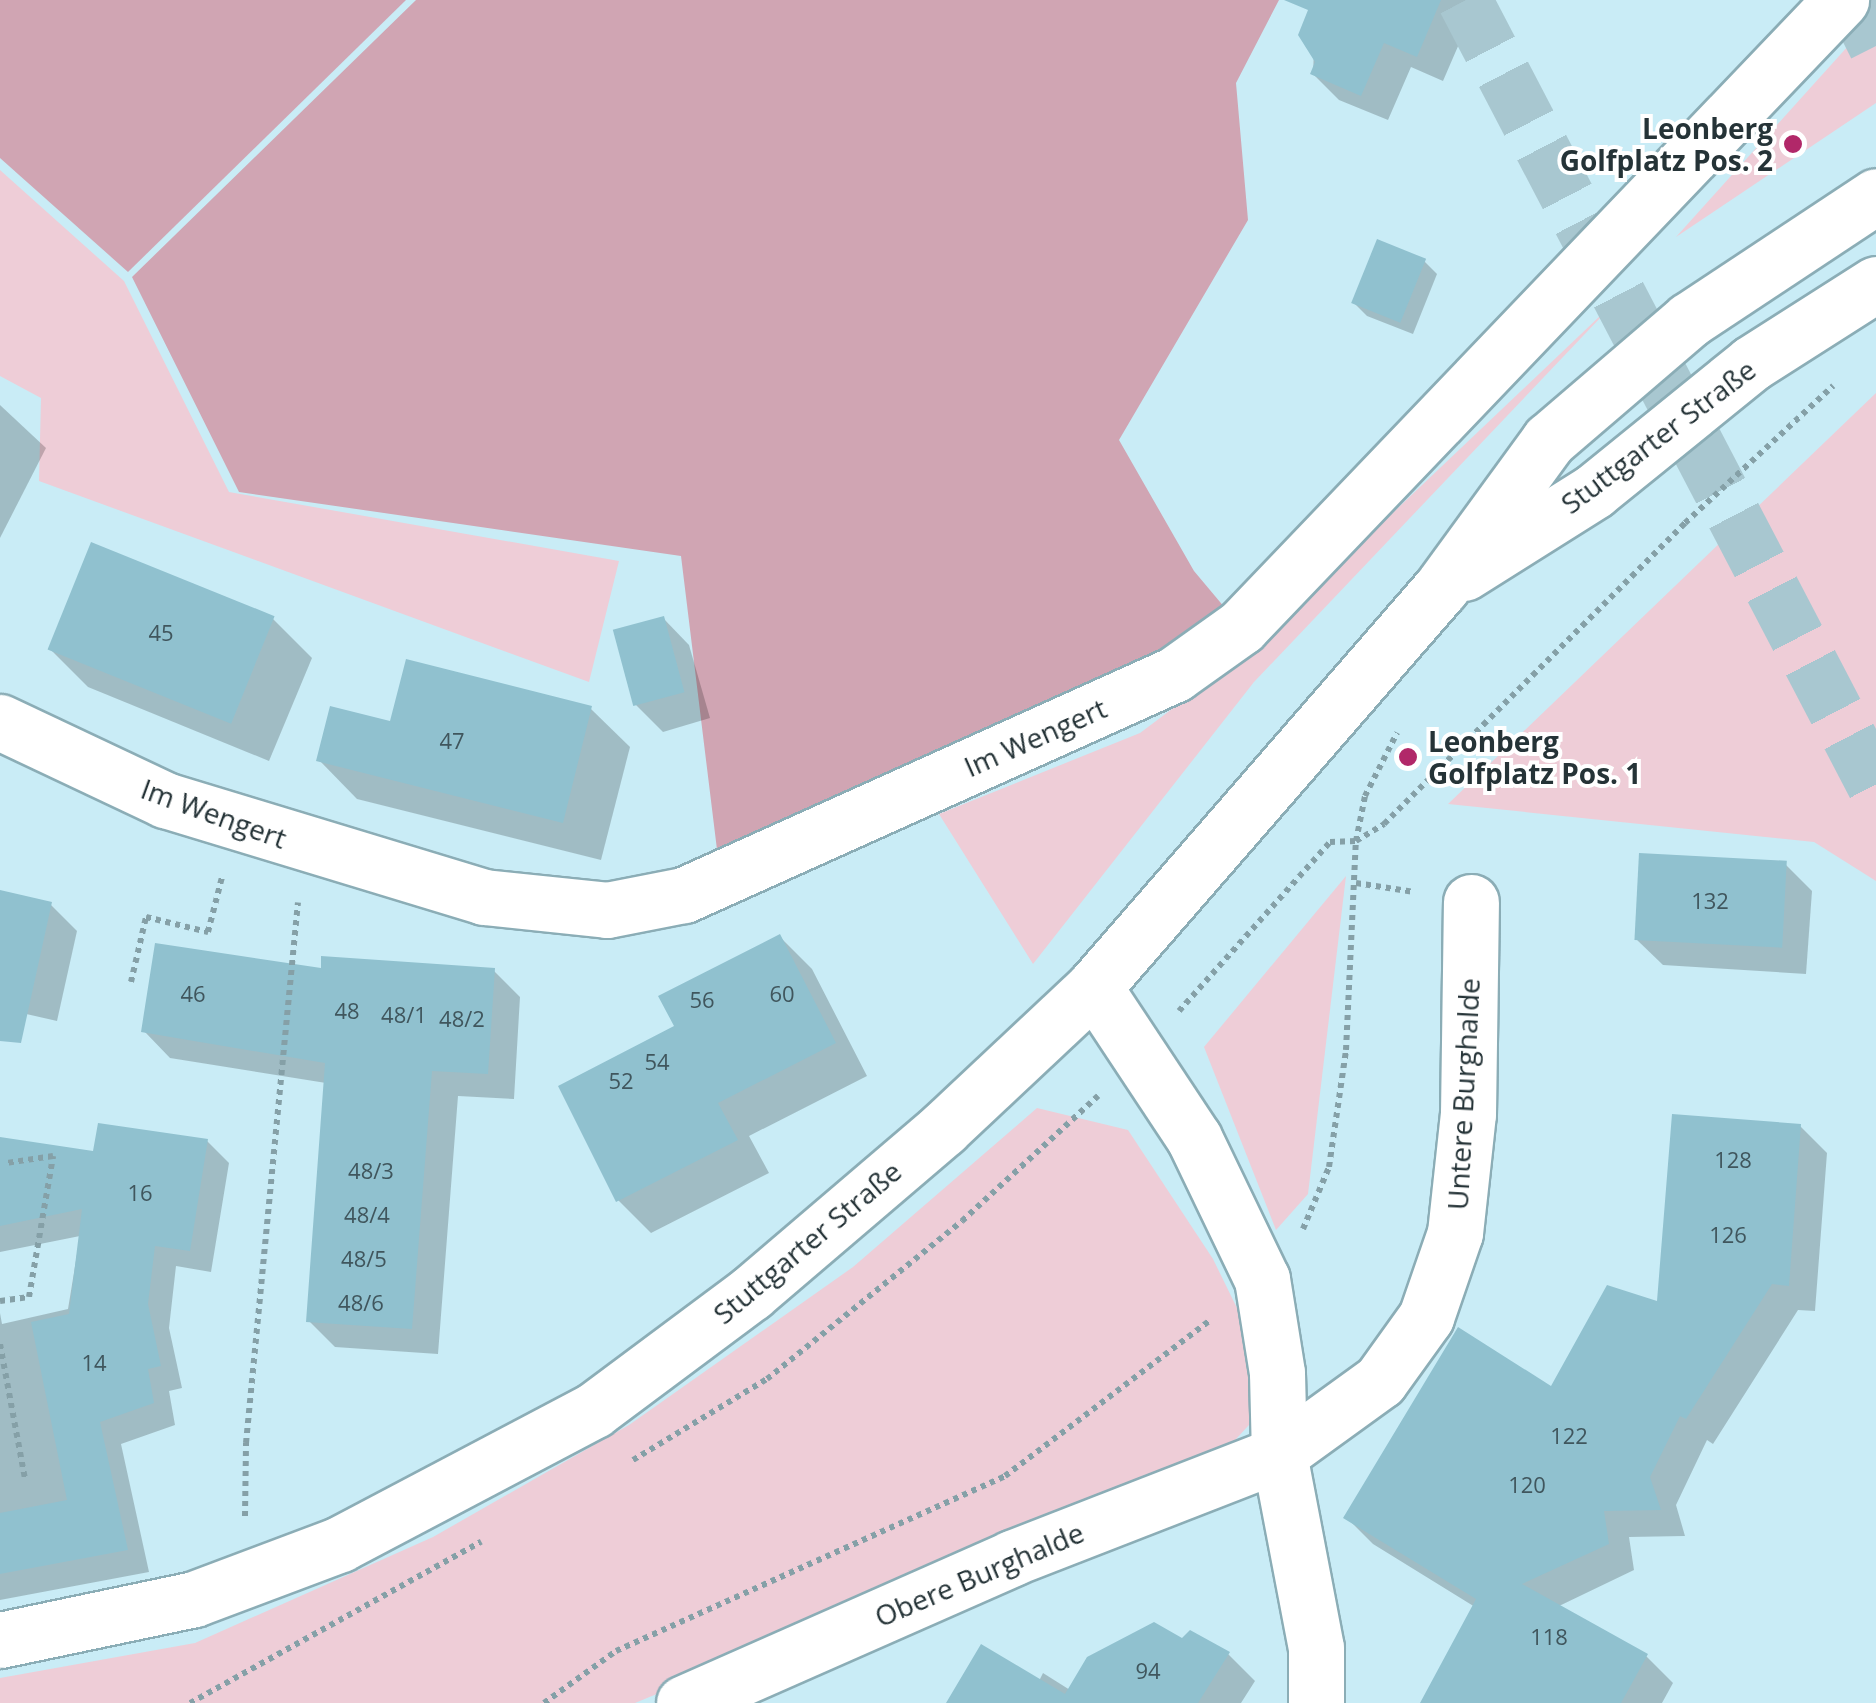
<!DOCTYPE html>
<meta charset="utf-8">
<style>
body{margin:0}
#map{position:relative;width:1876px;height:1703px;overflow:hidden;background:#c9ecf6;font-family:"Open Sans",sans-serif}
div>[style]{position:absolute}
.green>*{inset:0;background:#eecdd7}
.forest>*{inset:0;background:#d0a5b3}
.shadow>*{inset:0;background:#0003}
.building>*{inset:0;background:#90c1cf;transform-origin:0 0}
.motorway-tunnel>*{height:55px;margin-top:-27.5px;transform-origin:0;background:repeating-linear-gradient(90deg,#a8c7d0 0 55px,transparent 0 83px)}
.path>*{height:6px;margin-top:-3px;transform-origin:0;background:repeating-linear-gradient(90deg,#85a0a7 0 5px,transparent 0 10px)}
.roads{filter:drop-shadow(2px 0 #8badb6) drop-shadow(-2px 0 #8badb6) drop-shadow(0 2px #8badb6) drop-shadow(0 -2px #8badb6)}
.minor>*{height:55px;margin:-27.5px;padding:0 27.5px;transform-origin:27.5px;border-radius:27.5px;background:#fff}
.secondary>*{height:55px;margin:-27.5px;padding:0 27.5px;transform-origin:27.5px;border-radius:27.5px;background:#fff}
.dots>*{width:28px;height:28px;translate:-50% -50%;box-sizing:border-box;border:5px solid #fff;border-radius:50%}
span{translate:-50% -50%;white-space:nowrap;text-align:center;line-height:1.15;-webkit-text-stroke:8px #fff;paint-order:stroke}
.number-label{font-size:22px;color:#40565d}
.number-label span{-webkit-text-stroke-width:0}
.poi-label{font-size:28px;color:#253337;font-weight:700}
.right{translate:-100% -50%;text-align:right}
.left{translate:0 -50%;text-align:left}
.street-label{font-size:28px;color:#253337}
</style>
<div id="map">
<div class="green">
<i style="clip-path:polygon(1876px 15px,1876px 103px,1676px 237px)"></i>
<i style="clip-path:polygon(0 170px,124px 281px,229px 492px,619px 561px,589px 682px,39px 481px,41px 398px,0 376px)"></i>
<i style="clip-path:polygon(1621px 296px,1254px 682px,1033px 964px,939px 814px,1140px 733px,1240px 658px)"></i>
<i style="clip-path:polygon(1876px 393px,1876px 881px,1814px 842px,1448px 804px)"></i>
<i style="clip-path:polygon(1346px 876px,1308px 1194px,1276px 1230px,1204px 1047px)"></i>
<i style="clip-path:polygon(1037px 1108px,1128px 1130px,1213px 1259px,1259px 1353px,1249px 1425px,1212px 1465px,635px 1703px,0 1703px,0 1678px,195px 1643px,433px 1537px,629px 1425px,853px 1267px)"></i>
</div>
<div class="forest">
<i style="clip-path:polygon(0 0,406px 0,128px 272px,0 158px)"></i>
<i style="clip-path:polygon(416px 0,1279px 0,1236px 83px,1248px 220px,1119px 440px,1194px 571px,1241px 627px,719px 866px,681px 556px,239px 492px,132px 277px)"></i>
</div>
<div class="shadow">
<i style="clip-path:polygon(1316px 0,1478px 0,1443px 81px,1411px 67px,1388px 120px,1339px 100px,1313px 74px)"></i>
<i style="clip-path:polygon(1424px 261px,1437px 274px,1413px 334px,1367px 316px,1354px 303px)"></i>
<i style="clip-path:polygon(0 405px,46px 448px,0 538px)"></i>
<i style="clip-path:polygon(663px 618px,689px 645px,710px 718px,663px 732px,636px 705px)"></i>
<i style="clip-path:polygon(273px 619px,312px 658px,269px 761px,88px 687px,50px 649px)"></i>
<i style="clip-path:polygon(591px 709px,630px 747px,601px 860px,357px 799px,319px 760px,392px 724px)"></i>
<i style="clip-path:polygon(1785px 864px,1812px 891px,1806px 974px,1663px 965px,1636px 939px)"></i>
<i style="clip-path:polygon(0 893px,51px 905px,77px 931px,57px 1021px,0 1008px)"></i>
<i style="clip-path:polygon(780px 937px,812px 969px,867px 1076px,749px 1136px,769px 1173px,651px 1233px,618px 1200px,677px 1027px)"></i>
<i style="clip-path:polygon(323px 971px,494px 971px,520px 997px,514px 1099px,458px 1096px,438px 1354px,335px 1347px,309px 1321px,326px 1083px,170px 1058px,144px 1031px)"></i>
<i style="clip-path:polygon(1800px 1126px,1827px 1153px,1815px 1311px,1798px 1310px,1713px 1444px,1707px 1440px,1676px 1505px,1685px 1536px,1629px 1537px,1634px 1570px,1557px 1607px,1646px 1656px,1673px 1683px,1662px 1703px,1422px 1703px,1475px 1607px,1373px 1544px,1347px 1518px,1552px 1390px,1660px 1304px)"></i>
<i style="clip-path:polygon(0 1138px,96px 1154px,207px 1141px,229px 1163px,211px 1272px,176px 1266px,169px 1328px,182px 1388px,169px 1391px,175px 1425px,121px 1444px,149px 1572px,0 1600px,0 1313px,2px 1324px,68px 1309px,80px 1236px,0 1252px)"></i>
<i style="clip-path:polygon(1183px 1642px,1228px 1654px,1255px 1681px,1241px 1703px,969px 1703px,1039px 1681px,1043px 1673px,1070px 1690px)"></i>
</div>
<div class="building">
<i style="clip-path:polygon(1284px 0,1441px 0,1417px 57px,1384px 43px,1361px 96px,1310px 74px,1315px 62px,1298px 35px,1308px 10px)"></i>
<i style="left:1377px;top:239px;width:53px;height:69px;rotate:22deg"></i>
<i style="left:91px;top:542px;width:198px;height:116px;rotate:22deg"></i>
<i style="left:664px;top:616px;width:79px;height:53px;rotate:75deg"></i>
<i style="clip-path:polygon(406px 659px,592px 706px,563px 823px,316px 761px,330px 706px,390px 721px)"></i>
<i style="left:1639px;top:853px;width:148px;height:87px;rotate:3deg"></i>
<i style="clip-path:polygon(0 890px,52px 902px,21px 1043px,0 1041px)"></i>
<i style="clip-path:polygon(780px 934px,836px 1043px,718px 1103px,738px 1140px,616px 1202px,558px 1086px,674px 1026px,658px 996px)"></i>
<i style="clip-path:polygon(155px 943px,321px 968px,321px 956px,495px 968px,488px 1074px,432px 1071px,412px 1329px,306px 1322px,325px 1063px,141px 1032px)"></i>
<i style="clip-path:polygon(1672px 1114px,1801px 1124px,1789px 1286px,1772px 1284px,1686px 1419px,1680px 1416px,1650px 1477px,1661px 1510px,1604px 1511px,1609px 1544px,1522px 1584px,1648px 1654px,1621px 1703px,1420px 1703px,1476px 1599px,1343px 1518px,1458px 1327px,1551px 1386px,1607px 1285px,1657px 1301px)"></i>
<i style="clip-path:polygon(98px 1123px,208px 1139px,190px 1251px,155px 1246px,148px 1304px,161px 1366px,148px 1369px,154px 1403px,100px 1422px,128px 1550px,0 1574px,0 1513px,67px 1500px,31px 1322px,69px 1314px,82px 1209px,0 1226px,0 1137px,93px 1151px)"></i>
<i style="clip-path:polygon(1154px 1622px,1182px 1638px,1190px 1630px,1230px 1652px,1198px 1703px,946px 1703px,981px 1644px,1065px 1694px,1087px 1657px)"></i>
</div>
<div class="motorway-tunnel">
<i style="left:1465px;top:0;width:889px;rotate:62.45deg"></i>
<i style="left:1853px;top:0;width:51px;rotate:63.4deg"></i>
</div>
<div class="path">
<i style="left:1356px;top:883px;width:59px;rotate:8.8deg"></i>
<i style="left:131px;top:982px;width:67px;rotate:-77deg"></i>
<i style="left:146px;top:917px;width:64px;rotate:13.6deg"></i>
<i style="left:208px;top:932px;width:57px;rotate:-75.7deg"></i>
<i style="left:1179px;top:1011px;width:227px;rotate:-48.2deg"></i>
<i style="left:1330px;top:842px;width:26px;rotate:-2deg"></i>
<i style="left:1356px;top:841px;width:33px;rotate:-31deg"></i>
<i style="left:1384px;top:824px;width:426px;rotate:-45deg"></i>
<i style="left:1685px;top:523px;width:202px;rotate:-42.8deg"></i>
<i style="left:1303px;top:1229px;width:67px;rotate:-67.2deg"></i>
<i style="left:1329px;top:1167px;width:118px;rotate:-81.7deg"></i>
<i style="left:1346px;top:1050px;width:209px;rotate:-87.3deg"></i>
<i style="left:1356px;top:841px;width:46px;rotate:-78.7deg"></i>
<i style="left:1365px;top:796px;width:71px;rotate:-63.1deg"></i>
<i style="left:0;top:1301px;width:29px;rotate:-8deg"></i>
<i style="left:29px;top:1297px;width:143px;rotate:-80.3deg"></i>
<i style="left:53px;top:1156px;width:48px;rotate:171.5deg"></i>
<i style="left:0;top:1344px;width:137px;rotate:79.5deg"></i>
<i style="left:633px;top:1460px;width:157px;rotate:-31.2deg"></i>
<i style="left:767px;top:1379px;width:251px;rotate:-39deg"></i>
<i style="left:962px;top:1221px;width:185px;rotate:-42.6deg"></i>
<i style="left:245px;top:1516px;width:73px;rotate:-89.2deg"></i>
<i style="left:246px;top:1443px;width:543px;rotate:-84.51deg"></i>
<i style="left:190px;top:1703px;width:333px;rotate:-29deg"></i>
<i style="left:544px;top:1703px;width:89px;rotate:-35.8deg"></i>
<i style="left:616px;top:1651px;width:427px;rotate:-24.2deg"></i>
<i style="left:1005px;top:1476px;width:256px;rotate:-37.2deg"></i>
</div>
<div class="roads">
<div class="minor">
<i style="left:0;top:722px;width:183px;rotate:25.3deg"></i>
<i style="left:165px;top:800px;width:333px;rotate:16.9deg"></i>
<i style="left:484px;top:897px;width:124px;rotate:6deg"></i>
<i style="left:607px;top:910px;width:78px;rotate:-11deg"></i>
<i style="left:684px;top:895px;width:538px;rotate:-24.23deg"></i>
<i style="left:1175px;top:674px;width:81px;rotate:-35.5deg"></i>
<i style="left:1241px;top:627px;width:868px;rotate:-46.26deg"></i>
<i style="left:1094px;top:987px;width:181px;rotate:56.5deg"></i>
<i style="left:1194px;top:1138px;width:157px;rotate:64.3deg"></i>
<i style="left:1262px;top:1279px;width:95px;rotate:80.9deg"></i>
<i style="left:1277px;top:1373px;width:81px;rotate:88.6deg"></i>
<i style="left:1279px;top:1454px;width:197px;rotate:79.2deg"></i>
<i style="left:1316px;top:1648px;width:55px;rotate:90deg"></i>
<i style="left:684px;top:1703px;width:359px;rotate:-23.8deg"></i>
<i style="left:1012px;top:1558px;width:287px;rotate:-21.3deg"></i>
<i style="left:1279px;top:1454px;width:125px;rotate:-35.9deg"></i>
<i style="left:1380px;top:1381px;width:79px;rotate:-54.3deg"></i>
<i style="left:1426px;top:1317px;width:89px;rotate:-71deg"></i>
<i style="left:1455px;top:1233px;width:120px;rotate:-83.8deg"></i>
<i style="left:1468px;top:1114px;width:212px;rotate:-89.2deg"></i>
</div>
<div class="secondary">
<i style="left:1464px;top:573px;width:154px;rotate:-32.2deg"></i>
<i style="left:1594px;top:491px;width:203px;rotate:-39deg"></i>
<i style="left:1752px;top:363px;width:147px;rotate:-32.5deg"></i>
<i style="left:0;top:1640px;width:198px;rotate:-11.9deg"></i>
<i style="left:194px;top:1599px;width:156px;rotate:-20.6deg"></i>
<i style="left:340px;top:1544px;width:287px;rotate:-27.8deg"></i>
<i style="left:594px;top:1410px;width:196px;rotate:-36.7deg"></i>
<i style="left:751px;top:1293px;width:253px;rotate:-40.5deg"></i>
<i style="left:943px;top:1129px;width:207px;rotate:-43.2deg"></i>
<i style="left:1094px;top:987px;width:529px;rotate:-48.99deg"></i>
<i style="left:1441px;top:588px;width:183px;rotate:-53.9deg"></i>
<i style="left:1549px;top:440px;width:184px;rotate:-40.6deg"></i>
<i style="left:1689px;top:320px;width:224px;rotate:-33.5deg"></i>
</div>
</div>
<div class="dots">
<i style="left:1793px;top:144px;background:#b12869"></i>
<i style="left:1408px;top:757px;background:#b12869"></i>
</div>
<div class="number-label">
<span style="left:161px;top:633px">45</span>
<span style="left:452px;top:741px">47</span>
<span style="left:1710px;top:901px">132</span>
<span style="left:193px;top:994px">46</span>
<span style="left:782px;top:994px">60</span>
<span style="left:702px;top:1000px">56</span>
<span style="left:347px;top:1011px">48</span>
<span style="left:404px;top:1015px">48/1</span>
<span style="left:462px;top:1019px">48/2</span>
<span style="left:657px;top:1062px">54</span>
<span style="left:621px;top:1081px">52</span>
<span style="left:1733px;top:1160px">128</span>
<span style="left:371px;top:1171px">48/3</span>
<span style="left:140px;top:1193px">16</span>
<span style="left:367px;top:1215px">48/4</span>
<span style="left:1728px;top:1235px">126</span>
<span style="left:364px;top:1259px">48/5</span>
<span style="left:361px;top:1303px">48/6</span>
<span style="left:94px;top:1363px">14</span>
<span style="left:1569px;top:1436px">122</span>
<span style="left:1527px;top:1485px">120</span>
<span style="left:1549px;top:1637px">118</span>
<span style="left:1148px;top:1671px">94</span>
</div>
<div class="poi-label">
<span class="right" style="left:1773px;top:144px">Leonberg<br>Golfplatz Pos. 2</span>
<span class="left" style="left:1428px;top:757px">Leonberg<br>Golfplatz Pos. 1</span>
</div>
<div class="street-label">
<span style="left:1658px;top:436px;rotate:-37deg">Stuttgarter Straße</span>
<span style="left:1035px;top:737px;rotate:-24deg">Im Wengert</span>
<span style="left:214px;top:813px;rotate:20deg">Im Wengert</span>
<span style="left:1463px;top:1094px;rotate:-87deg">Untere Burghalde</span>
<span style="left:807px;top:1242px;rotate:-40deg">Stuttgarter Straße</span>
<span style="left:979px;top:1574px;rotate:-23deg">Obere Burghalde</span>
</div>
</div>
